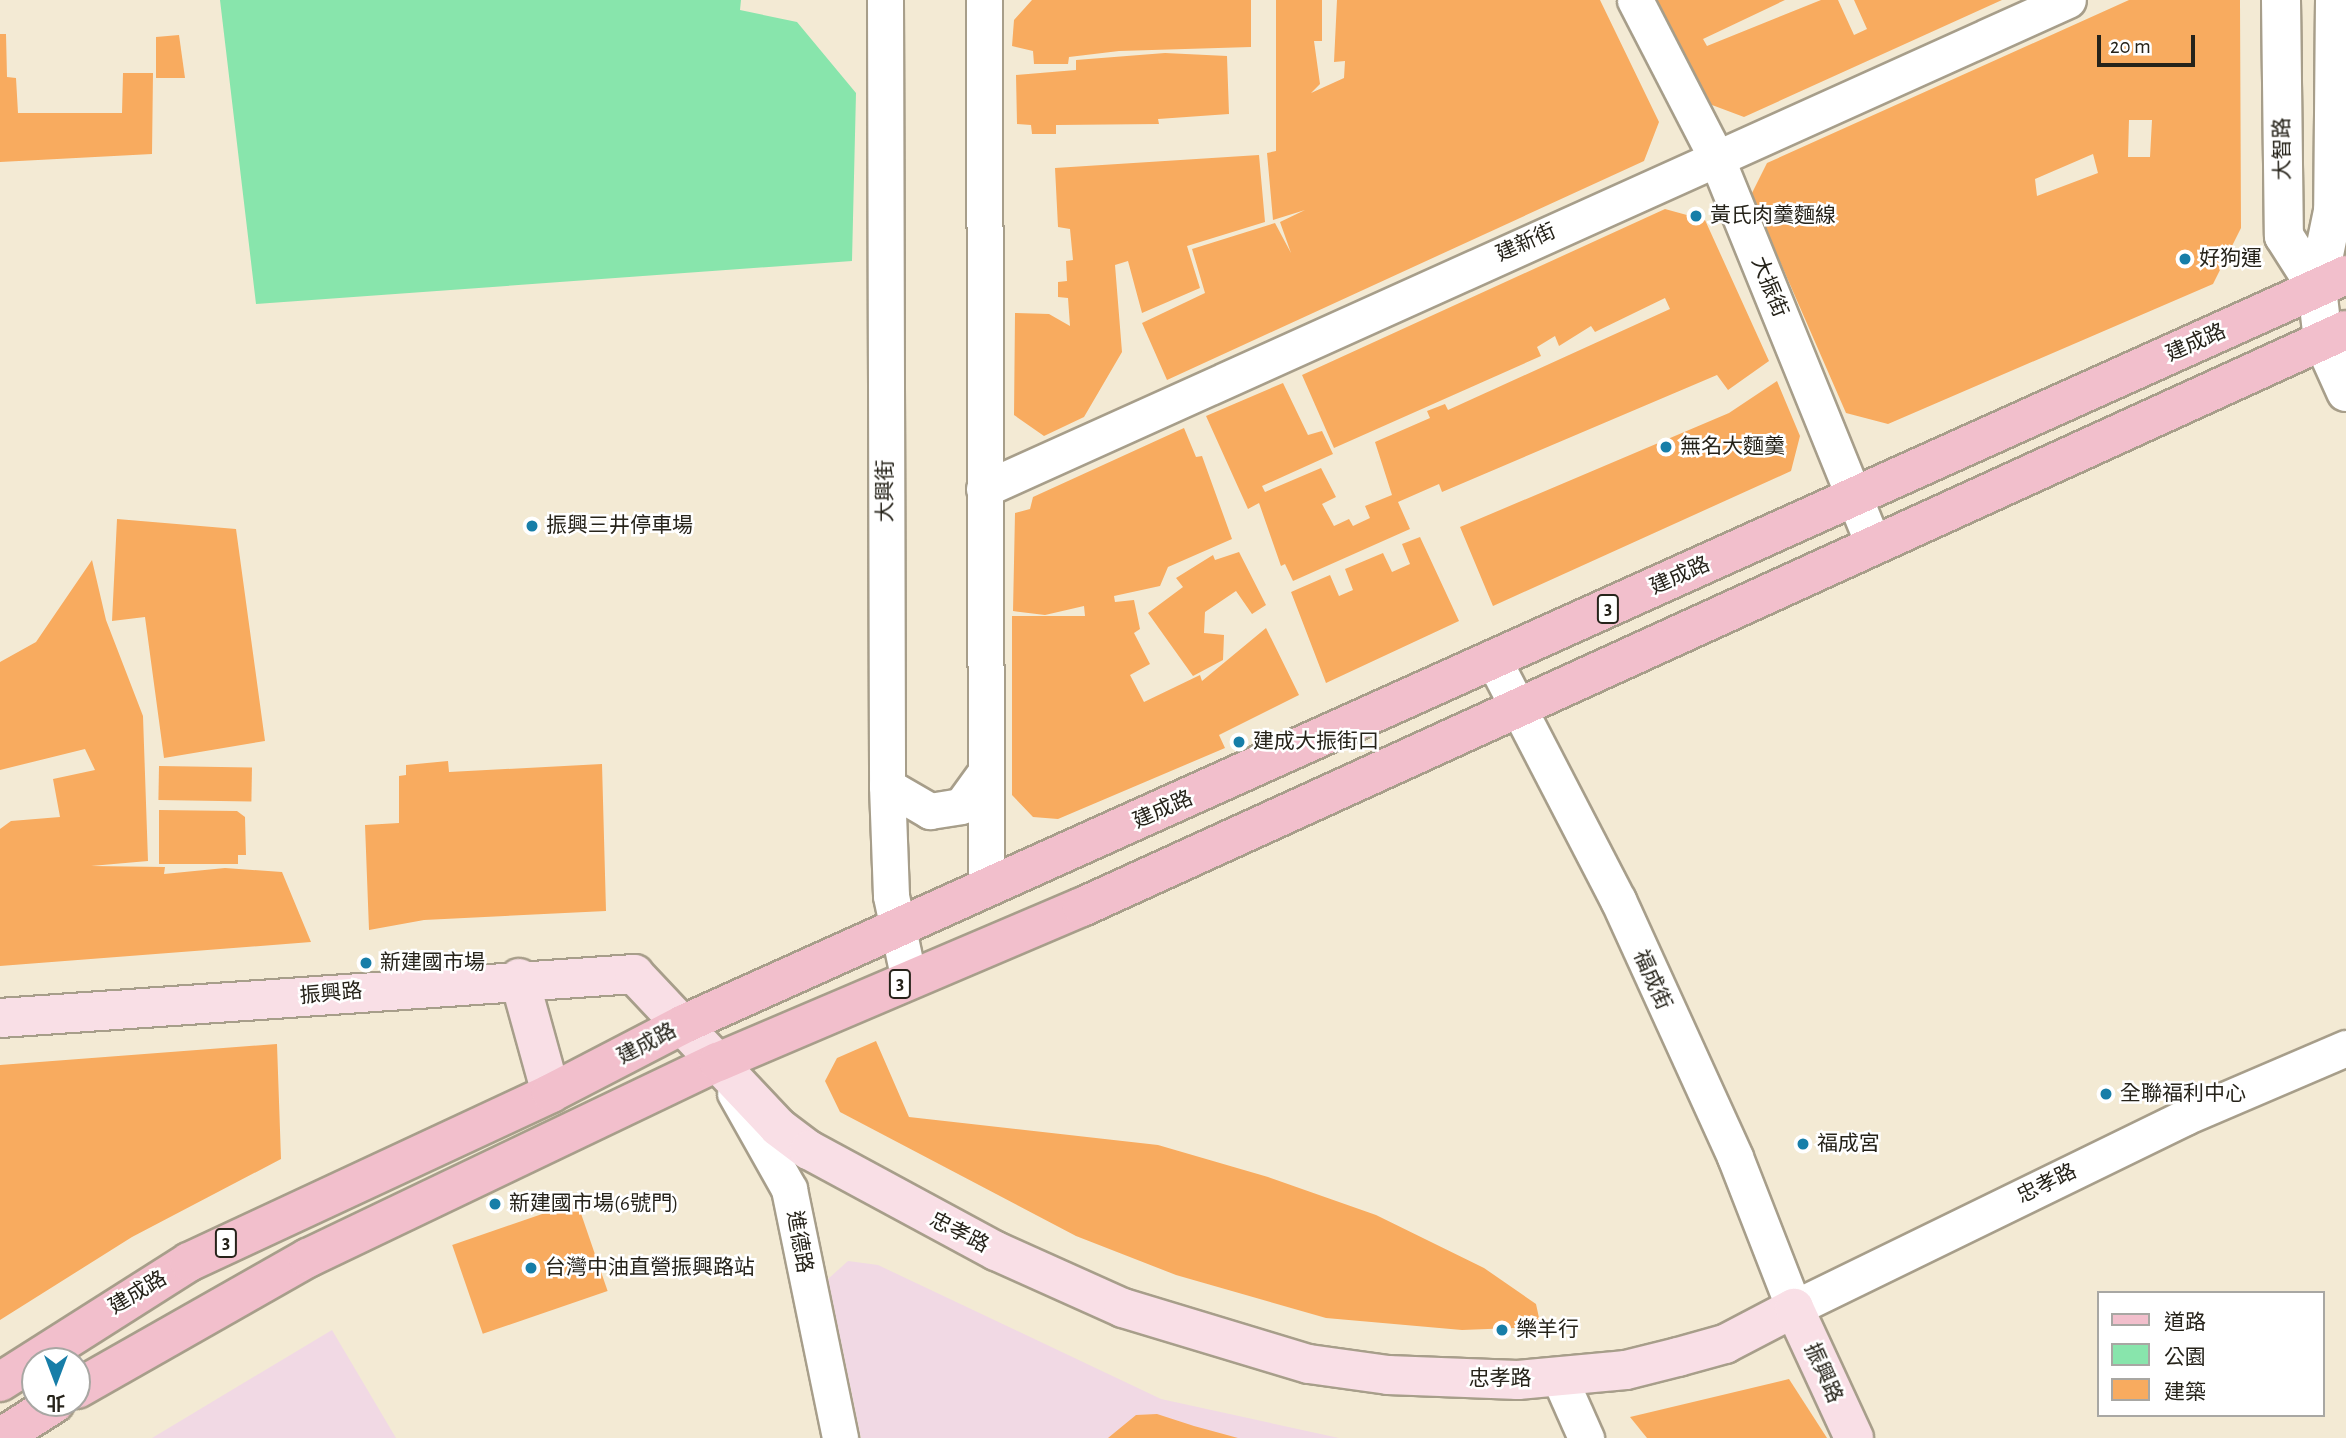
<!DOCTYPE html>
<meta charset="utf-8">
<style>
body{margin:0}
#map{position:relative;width:2346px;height:1438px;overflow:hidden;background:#f3ead4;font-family:"Alegreya Sans","Noto Sans TC",sans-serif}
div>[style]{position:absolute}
.commercial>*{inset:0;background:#f1d9e4}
.green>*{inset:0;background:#88e5ac}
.building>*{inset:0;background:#f8ab5f;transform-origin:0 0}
.roads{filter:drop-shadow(2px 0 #a79e8a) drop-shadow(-2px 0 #a79e8a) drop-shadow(0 2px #a79e8a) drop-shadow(0 -2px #a79e8a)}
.minor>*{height:35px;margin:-17.5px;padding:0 17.5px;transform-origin:17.5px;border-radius:17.5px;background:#fff}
.tertiary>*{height:38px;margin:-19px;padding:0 19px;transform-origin:19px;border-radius:19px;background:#fff}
.secondary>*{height:38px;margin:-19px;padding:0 19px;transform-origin:19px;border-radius:19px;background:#f9dfe6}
.primary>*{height:38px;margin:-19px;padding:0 19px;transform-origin:19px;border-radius:19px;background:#f2bfcc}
.dots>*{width:19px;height:19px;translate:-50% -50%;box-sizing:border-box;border:4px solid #fff;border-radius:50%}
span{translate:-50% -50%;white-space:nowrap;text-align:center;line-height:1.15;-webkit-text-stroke:5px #fff;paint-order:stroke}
.shield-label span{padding:2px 5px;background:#fff;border:2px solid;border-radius:5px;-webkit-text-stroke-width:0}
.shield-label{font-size:19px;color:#26231a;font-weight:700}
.street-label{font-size:21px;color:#26231a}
.poi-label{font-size:21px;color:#26231a}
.left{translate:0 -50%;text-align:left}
.legend{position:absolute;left:2097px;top:1291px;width:228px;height:126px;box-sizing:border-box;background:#fff;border:2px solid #a8a7a3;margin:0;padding:9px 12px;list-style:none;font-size:21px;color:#26231a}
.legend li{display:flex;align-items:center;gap:14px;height:35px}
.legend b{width:35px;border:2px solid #a8a7a3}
.north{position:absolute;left:21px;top:1347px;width:70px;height:70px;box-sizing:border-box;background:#fff;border:2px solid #a8a7a3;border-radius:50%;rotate:180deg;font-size:19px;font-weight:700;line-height:28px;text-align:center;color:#26231a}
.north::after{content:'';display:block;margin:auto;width:24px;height:32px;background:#177ea8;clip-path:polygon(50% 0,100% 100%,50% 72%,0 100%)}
.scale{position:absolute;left:2097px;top:35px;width:98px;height:32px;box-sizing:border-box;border:4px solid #26231a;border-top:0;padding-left:9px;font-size:21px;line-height:24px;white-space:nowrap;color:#26231a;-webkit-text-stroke:5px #fff;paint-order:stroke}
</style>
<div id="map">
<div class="commercial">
<i style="clip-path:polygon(848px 1261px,878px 1265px,1161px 1399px,1339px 1438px,861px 1438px,828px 1279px)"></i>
<i style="clip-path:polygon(332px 1330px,396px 1438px,152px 1438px)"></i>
</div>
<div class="green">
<i style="clip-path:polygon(220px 0,741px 0,740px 10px,797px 22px,856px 93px,852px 261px,256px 304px)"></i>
</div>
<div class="building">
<i style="clip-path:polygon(1032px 0,1251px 0,1251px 47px,1119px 51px,1069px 57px,1068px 64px,1034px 64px,1033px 51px,1012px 46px,1014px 20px)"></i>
<i style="clip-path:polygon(1276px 0,1322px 0,1322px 41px,1314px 41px,1320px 84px,1311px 93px,1344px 78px,1345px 61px,1334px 62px,1337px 0,1600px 0,1659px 122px,1644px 161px,1167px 380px,1142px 323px,1205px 293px,1192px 249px,1275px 223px,1291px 253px,1280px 222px,1305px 210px,1273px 220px,1267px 153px,1276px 151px)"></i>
<i style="clip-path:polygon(1657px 0,1785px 0,1703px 39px,1707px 46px,1821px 0,1838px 0,1854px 35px,1867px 29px,1854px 0,2002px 0,1744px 117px,1704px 102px)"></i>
<i style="clip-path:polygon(evenodd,2129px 0,2240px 0,2241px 228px,2213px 284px,1888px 424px,1846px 413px,1751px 195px,1767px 163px,2129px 0,2129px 120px,2152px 120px,2150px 157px,2128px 157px,2129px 120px,2129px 0,2093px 154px,2098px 173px,2037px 196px,2035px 179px,2093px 154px)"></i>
<i style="clip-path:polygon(0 34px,6px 34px,7px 77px,16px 78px,18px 113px,122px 113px,123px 73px,153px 73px,152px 154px,0 162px)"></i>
<i style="clip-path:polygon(179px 35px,185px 78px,156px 78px,156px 37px)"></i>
<i style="clip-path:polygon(1165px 53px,1227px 56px,1229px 114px,1158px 119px,1159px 124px,1056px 125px,1056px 134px,1032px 134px,1031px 125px,1017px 124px,1016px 75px,1076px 70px,1076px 60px)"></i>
<i style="clip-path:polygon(1259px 155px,1265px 222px,1187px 246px,1200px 288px,1142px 313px,1128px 261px,1115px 265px,1122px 352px,1084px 417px,1044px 436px,1014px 415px,1015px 313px,1049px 314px,1070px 326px,1068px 298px,1058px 297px,1058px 282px,1067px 281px,1066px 261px,1073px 260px,1070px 229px,1058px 227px,1055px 168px)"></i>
<i style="clip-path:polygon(1665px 209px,1705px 220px,1769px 361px,1728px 390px,1717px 375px,1442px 492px,1439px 484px,1398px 502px,1410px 529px,1293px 581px,1285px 564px,1281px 566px,1259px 503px,1248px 509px,1206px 416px,1283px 383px,1308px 435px,1322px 431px,1333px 454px,1262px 486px,1265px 492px,1321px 468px,1336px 497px,1322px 504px,1334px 526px,1349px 519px,1353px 526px,1370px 518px,1365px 506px,1392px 495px,1375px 442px,1430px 418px,1427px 411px,1445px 404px,1448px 410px,1670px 309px,1665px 298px,1595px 332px,1591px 326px,1559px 346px,1555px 336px,1537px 347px,1541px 356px,1334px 448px,1302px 375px)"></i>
<i style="clip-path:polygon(1777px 381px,1800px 436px,1791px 471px,1493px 606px,1460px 527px,1729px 413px)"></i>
<i style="clip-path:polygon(1184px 428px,1196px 457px,1202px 456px,1232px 539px,1168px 567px,1160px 586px,1114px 596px,1115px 602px,1134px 600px,1140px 629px,1134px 633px,1150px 664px,1130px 675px,1144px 702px,1200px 675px,1202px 681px,1266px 628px,1299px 695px,1219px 735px,1225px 748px,1058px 819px,1033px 817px,1012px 795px,1012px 616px,1085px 616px,1084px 606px,1045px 615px,1013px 611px,1015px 513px,1030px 509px,1033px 497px)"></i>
<i style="clip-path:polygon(117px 519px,236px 529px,265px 741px,164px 758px,145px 617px,112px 621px)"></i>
<i style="clip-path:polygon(1420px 537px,1459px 621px,1326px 683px,1291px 592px,1330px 575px,1339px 596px,1353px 590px,1345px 569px,1383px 553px,1392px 572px,1410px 564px,1402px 544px)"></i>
<i style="clip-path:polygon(1239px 552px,1266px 605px,1252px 614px,1236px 591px,1205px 612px,1204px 633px,1224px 635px,1223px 660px,1193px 676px,1148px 613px,1183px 587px,1176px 578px,1213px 555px,1215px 560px)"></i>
<i style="clip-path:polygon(92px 560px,106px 620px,143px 716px,148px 861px,91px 866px,165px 867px,164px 874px,225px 868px,282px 872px,311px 942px,0 966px,0 829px,11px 821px,60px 817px,53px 779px,95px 770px,85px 749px,0 770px,0 662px,36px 642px)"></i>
<i style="clip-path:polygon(448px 761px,449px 772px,602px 764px,606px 911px,424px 920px,369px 930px,365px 825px,399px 823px,399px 776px,406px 775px,406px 765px)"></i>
<i style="left:159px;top:766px;width:93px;height:34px;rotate:1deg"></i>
<i style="clip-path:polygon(159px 810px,237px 811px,245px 817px,246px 855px,238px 855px,238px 864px,159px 864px)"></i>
<i style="clip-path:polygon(876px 1041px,909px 1117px,1158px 1145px,1268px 1177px,1376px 1215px,1484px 1268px,1536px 1304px,1541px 1327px,1462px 1330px,1326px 1318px,1176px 1275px,1076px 1236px,840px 1112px,825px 1081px,837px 1058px)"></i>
<i style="clip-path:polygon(277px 1044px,281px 1159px,132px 1237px,0 1320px,0 1065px)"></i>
<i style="left:577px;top:1202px;width:94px;height:132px;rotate:71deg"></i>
<i style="clip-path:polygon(1789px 1379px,1827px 1438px,1647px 1438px,1630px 1417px)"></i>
<i style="clip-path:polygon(1157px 1414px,1194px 1426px,1238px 1438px,1108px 1438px,1136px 1415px)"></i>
</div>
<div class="roads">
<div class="minor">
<i style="left:885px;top:0;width:786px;rotate:89.85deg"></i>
<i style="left:887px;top:786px;width:110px;rotate:87.9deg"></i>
<i style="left:891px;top:896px;width:86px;rotate:77.9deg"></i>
<i style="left:984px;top:0;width:887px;rotate:89.87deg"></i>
<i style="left:1635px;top:0;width:177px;rotate:62.7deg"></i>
<i style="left:1716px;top:157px;width:415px;rotate:67.9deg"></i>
<i style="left:984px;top:489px;width:1189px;rotate:-24.28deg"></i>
<i style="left:1494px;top:661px;width:269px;rotate:62.6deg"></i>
<i style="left:1618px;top:900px;width:282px;rotate:65.5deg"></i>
<i style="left:1735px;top:1157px;width:162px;rotate:68.7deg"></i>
<i style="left:1794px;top:1308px;width:435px;rotate:-26deg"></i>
<i style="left:2185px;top:1117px;width:175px;rotate:-23.2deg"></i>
<i style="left:887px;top:786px;width:50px;rotate:30.2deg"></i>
<i style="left:930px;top:811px;width:31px;rotate:-9deg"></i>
<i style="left:961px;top:806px;width:36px;rotate:-54deg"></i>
<i style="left:735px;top:1093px;width:110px;rotate:60.6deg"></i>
<i style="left:789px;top:1189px;width:254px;rotate:78.4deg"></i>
<i style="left:1559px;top:1377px;width:67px;rotate:66.1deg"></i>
</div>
<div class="tertiary">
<i style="left:2281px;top:0;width:236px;rotate:89.3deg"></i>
<i style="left:2284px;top:236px;width:62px;rotate:57.6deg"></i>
<i style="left:2335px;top:0;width:211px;rotate:90.5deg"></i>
<i style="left:2333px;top:211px;width:79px;rotate:101.7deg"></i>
<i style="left:2317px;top:288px;width:53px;rotate:83.5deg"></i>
<i style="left:2323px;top:341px;width:56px;rotate:65.7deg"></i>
</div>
<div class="secondary">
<i style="left:519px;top:978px;width:119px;rotate:74.5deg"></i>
<i style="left:0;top:1018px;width:636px;rotate:-3.97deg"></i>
<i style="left:634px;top:974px;width:210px;rotate:46.7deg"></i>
<i style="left:778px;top:1127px;width:39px;rotate:37deg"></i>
<i style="left:809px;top:1150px;width:213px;rotate:28.4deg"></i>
<i style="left:996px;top:1251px;width:139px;rotate:24.2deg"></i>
<i style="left:1123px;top:1308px;width:194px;rotate:16.8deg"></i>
<i style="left:1309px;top:1364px;width:80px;rotate:7.9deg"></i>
<i style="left:1388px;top:1375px;width:130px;rotate:2.2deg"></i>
<i style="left:1518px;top:1380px;width:108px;rotate:-5.3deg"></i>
<i style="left:1626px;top:1370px;width:54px;rotate:-14deg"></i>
<i style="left:1678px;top:1357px;width:49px;rotate:-15.5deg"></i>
<i style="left:1725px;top:1344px;width:78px;rotate:-27.6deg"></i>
<i style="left:1794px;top:1308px;width:143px;rotate:65.2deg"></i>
</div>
<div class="primary">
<i style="left:0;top:1382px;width:224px;rotate:-32.4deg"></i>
<i style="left:189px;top:1262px;width:400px;rotate:-25deg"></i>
<i style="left:551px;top:1093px;width:150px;rotate:-27.4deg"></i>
<i style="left:684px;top:1024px;width:1823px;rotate:-24.26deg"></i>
<i style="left:77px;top:1389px;width:266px;rotate:-29.6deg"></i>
<i style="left:308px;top:1258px;width:454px;rotate:-25.6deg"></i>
<i style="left:718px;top:1062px;width:396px;rotate:-23.1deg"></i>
<i style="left:1082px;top:907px;width:1389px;rotate:-24.54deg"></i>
<i style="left:0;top:1438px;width:65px;rotate:-32.5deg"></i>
</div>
</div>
<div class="dots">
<i style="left:1696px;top:216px;background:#177ea8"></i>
<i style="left:2185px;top:259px;background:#177ea8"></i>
<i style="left:1666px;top:447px;background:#177ea8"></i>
<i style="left:532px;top:526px;background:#177ea8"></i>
<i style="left:1239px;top:742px;background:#177ea8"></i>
<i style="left:366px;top:963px;background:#177ea8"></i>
<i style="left:2106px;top:1094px;background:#177ea8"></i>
<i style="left:1803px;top:1144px;background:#177ea8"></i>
<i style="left:495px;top:1204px;background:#177ea8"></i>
<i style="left:531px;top:1268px;background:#177ea8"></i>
<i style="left:1502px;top:1330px;background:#177ea8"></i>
</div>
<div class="shield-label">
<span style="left:1608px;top:609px">3</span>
<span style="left:900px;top:984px">3</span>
<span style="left:226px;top:1243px">3</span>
</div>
<div class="street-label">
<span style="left:2283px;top:149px;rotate:-91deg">大智路</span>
<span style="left:1526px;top:243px;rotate:-24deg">建新街</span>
<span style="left:1769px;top:287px;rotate:68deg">大振街</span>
<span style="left:2196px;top:343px;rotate:-24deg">建成路</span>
<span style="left:886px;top:491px;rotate:-90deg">大興街</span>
<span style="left:1680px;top:576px;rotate:-24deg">建成路</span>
<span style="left:1163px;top:810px;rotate:-24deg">建成路</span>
<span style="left:1652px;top:980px;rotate:66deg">福成街</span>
<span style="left:331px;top:994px;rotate:-5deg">振興路</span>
<span style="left:647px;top:1044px;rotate:-28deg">建成路</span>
<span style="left:2047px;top:1184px;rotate:-26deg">忠孝路</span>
<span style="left:959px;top:1233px;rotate:27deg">忠孝路</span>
<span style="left:799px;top:1242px;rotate:80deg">進德路</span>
<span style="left:138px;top:1293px;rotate:-31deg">建成路</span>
<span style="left:1823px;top:1373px;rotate:66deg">振興路</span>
<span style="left:1500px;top:1379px">忠孝路</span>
</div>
<div class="poi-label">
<span class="left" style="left:1710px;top:216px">黃氏肉羹麵線</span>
<span class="left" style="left:2199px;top:259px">好狗運</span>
<span class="left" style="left:1680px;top:447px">無名大麵羹</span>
<span class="left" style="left:546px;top:526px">振興三井停車場</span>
<span class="left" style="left:1253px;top:742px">建成大振街口</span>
<span class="left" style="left:380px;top:963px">新建國市場</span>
<span class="left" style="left:2120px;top:1094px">全聯福利中心</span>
<span class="left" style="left:1817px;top:1144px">福成宮</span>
<span class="left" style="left:509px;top:1204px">新建國市場(6號門)</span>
<span class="left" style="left:545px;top:1268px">台灣中油直營振興路站</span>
<span class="left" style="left:1516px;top:1330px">樂羊行</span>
</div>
<ul class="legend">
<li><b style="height:9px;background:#f2bfcc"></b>道路</li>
<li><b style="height:19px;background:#88e5ac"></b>公園</li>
<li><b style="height:19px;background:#f8ab5f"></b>建築</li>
</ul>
<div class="north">北</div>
<div class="scale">20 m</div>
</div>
